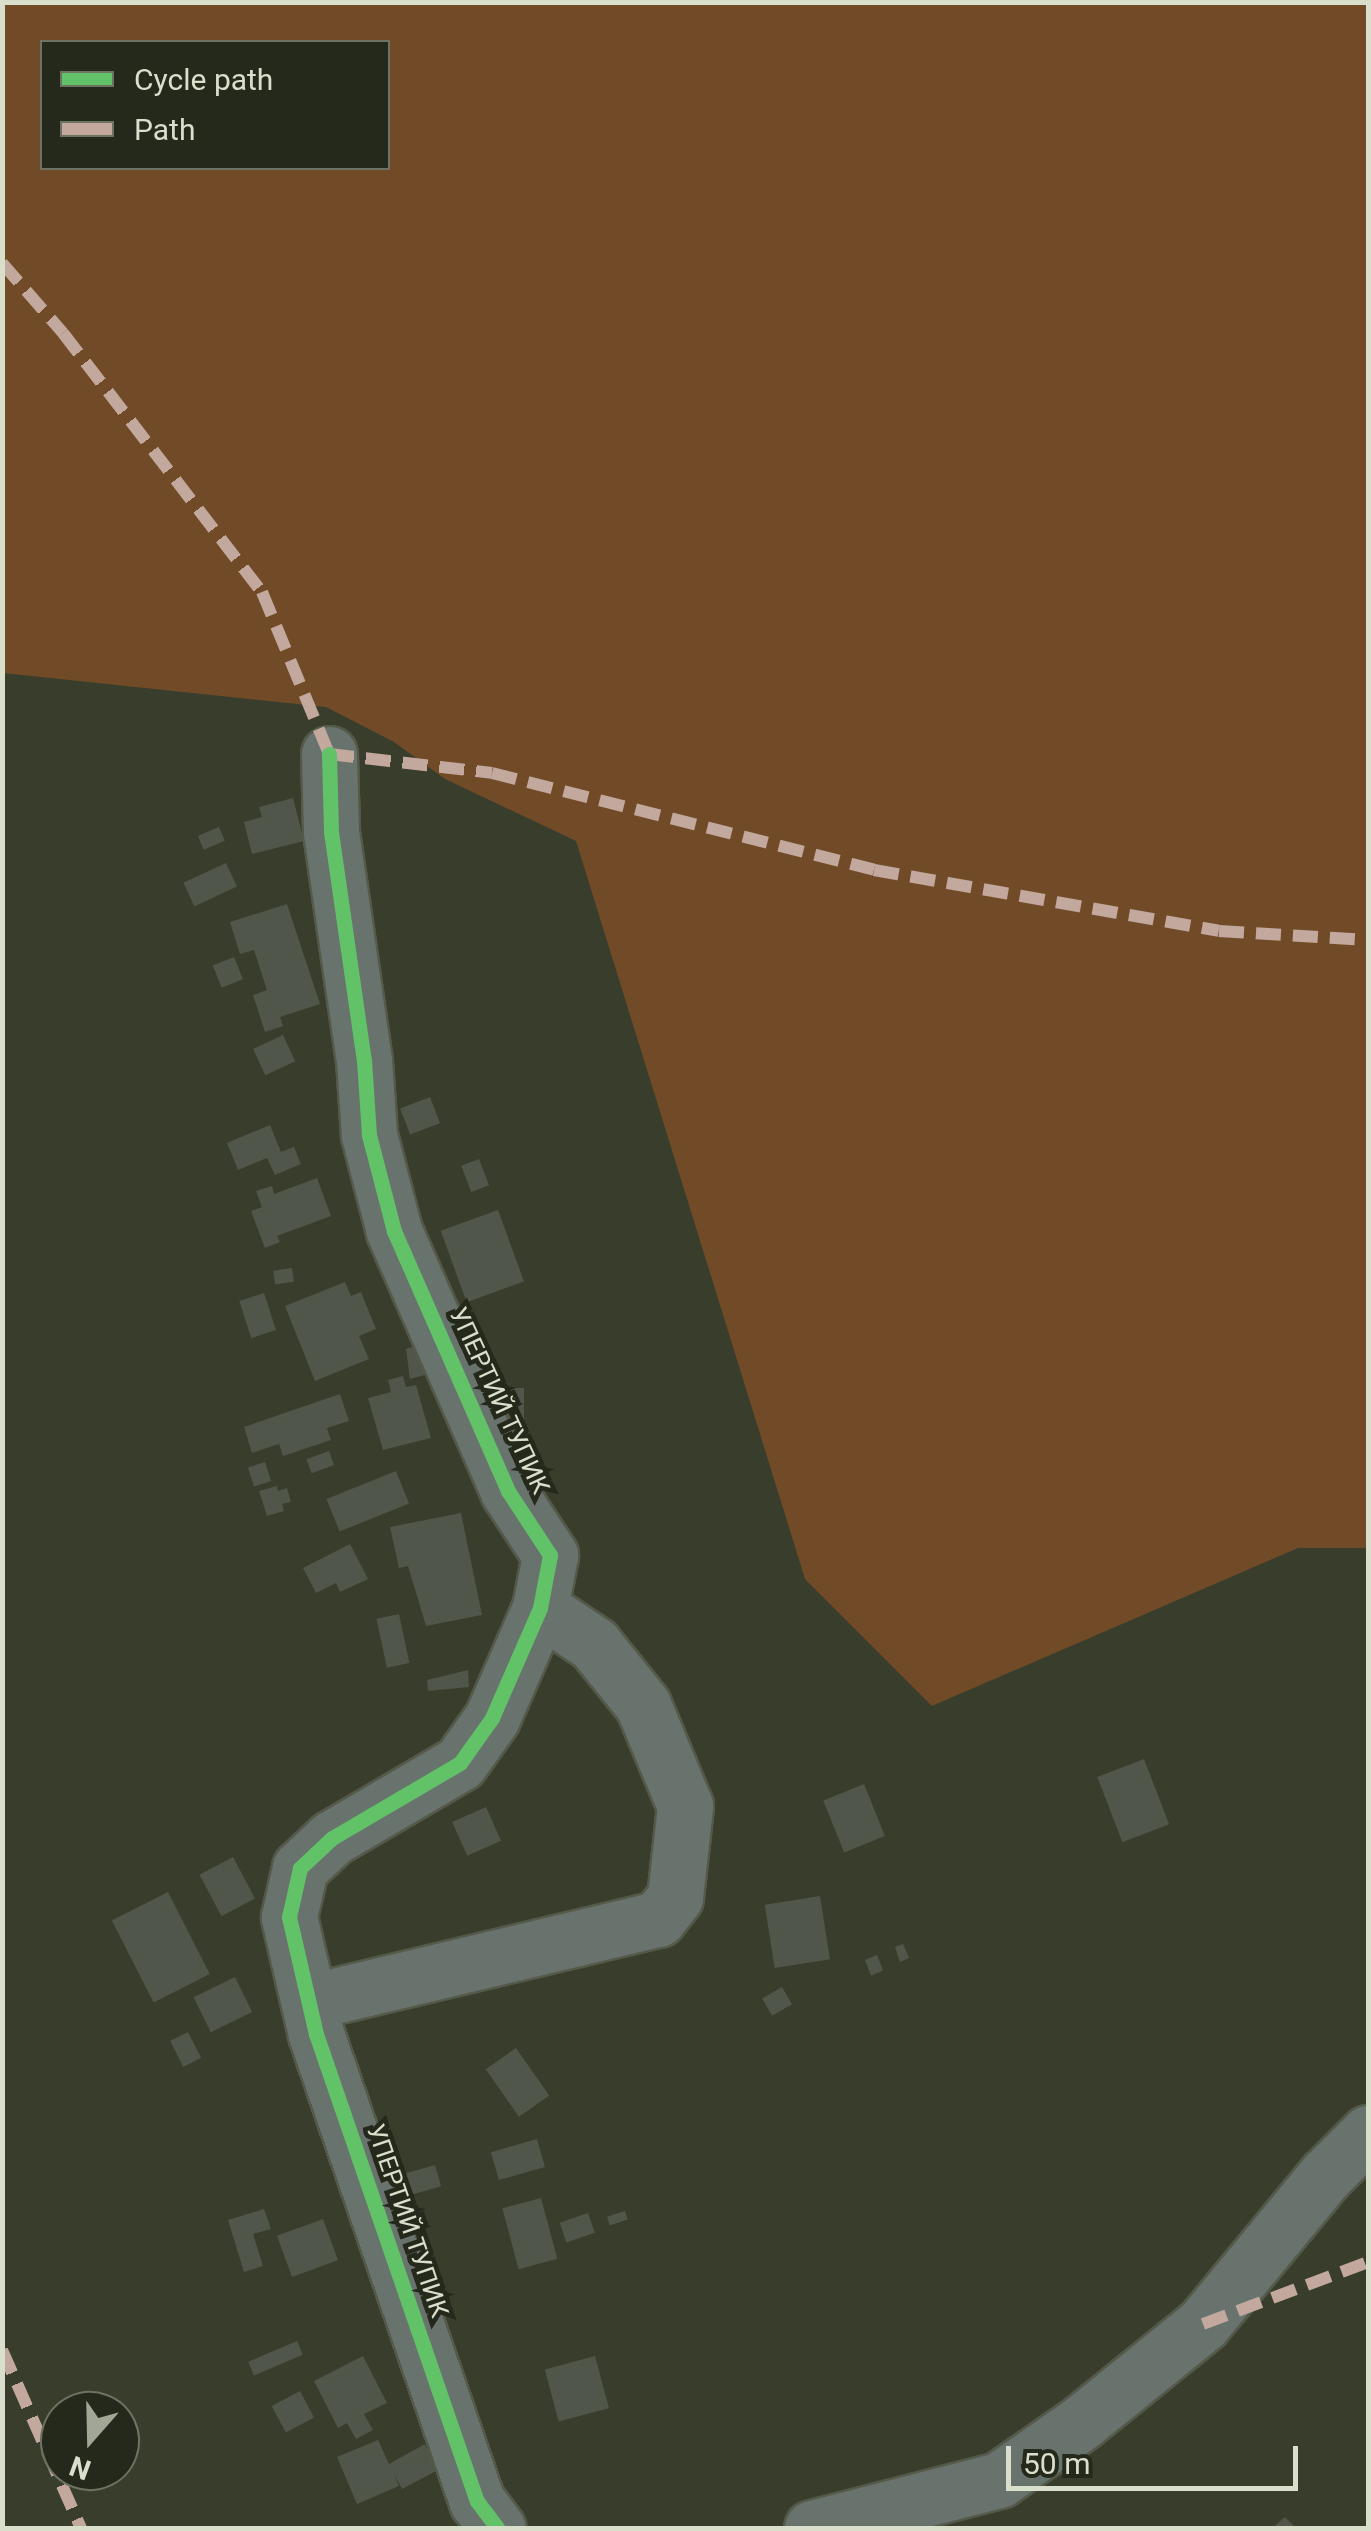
<!DOCTYPE html>
<meta charset="utf-8">
<style>
body{margin:0}
#map{position:relative;width:1371px;height:2531px;overflow:hidden;background:#393d2c;font-family:Roboto,sans-serif}
div>[style]{position:absolute}
.green>*{inset:0;background:#714b28}
.building>*{inset:0;background:#505649;transform-origin:0 0}
.roads{filter:drop-shadow(2px 0 #55594a) drop-shadow(-2px 0 #55594a) drop-shadow(0 2px #55594a) drop-shadow(0 -2px #55594a)}
.minor>*{height:55px;margin:-27.5px;padding:0 27.5px;transform-origin:27.5px;border-radius:27.5px;background:#69736d}
.quiet>*{height:12px;margin-top:-6px;transform-origin:0;background:repeating-linear-gradient(90deg,#c3a89e 0 25px,transparent 0 37px)}
.cycleway>*{height:15px;margin:-7.5px;padding:0 7.5px;transform-origin:7.5px;border-radius:7.5px;background:#61c268}
span{translate:-50% -50%;white-space:nowrap;text-align:center;line-height:1.15;-webkit-text-stroke:9px #25291b;paint-order:stroke}
.street-label{font-size:25px;color:#dadfcc}
.frame{position:absolute;inset:0;border:5px solid #dadfcc;pointer-events:none}
.legend{position:absolute;left:40px;top:40px;width:350px;height:130px;box-sizing:border-box;background:#25291b;border:2px solid #6d7262;margin:0;padding:12px 18px;list-style:none;font-size:30px;color:#dadfcc}
.legend li{display:flex;align-items:center;gap:20px;height:50px}
.legend b{width:50px;border:2px solid #6d7262}
.north{position:absolute;left:40px;top:2391px;width:100px;height:100px;box-sizing:border-box;background:#25291b;border:2px solid #6d7262;border-radius:50%;rotate:200deg;font-size:28px;font-weight:700;line-height:40px;text-align:center;color:#dadfcc}
.north::after{content:'';display:block;margin:auto;width:35px;height:45px;background:#a2a694;clip-path:polygon(50% 0,100% 100%,50% 72%,0 100%)}
.scale{position:absolute;left:1006px;top:2446px;width:292px;height:45px;box-sizing:border-box;border:5px solid #dadfcc;border-top:0;padding-left:12px;font-size:30px;line-height:35px;white-space:nowrap;color:#dadfcc;-webkit-text-stroke:8px #25291b;paint-order:stroke}
</style>
<div id="map">
<div class="green">
<i style="clip-path:polygon(evenodd,3px 2px,1368px 3px,1368px 1548px,1298px 1548px,932px 1706px,805px 1579px,576px 841px,445px 779px,394px 742px,326px 707px,3px 673px,3px 2px,42px 42px,388px 42px,388px 168px,42px 168px,42px 42px)"></i>
</div>
<div class="building">
<i style="clip-path:polygon(293px 798px,304px 841px,252px 854px,244px 822px,262px 817px,259px 807px)"></i>
<i style="left:219px;top:827px;width:15px;height:23px;rotate:67deg"></i>
<i style="left:226px;top:863px;width:26px;height:47px;rotate:65deg"></i>
<i style="clip-path:polygon(287px 904px,320px 1004px,280px 1017px,283px 1026px,265px 1032px,253px 995px,267px 990px,254px 950px,240px 954px,230px 922px)"></i>
<i style="left:234px;top:957px;width:24px;height:23px;rotate:68deg"></i>
<i style="left:283px;top:1035px;width:29px;height:33px;rotate:65deg"></i>
<i style="left:430px;top:1097px;width:28px;height:32px;rotate:69deg"></i>
<i style="clip-path:polygon(270px 1125px,281px 1152px,294px 1147px,301px 1164px,275px 1175px,267px 1158px,238px 1170px,227px 1143px)"></i>
<i style="left:479px;top:1159px;width:28px;height:19px;rotate:69deg"></i>
<i style="clip-path:polygon(317px 1178px,331px 1216px,277px 1236px,280px 1242px,265px 1248px,251px 1211px,262px 1207px,256px 1191px,272px 1186px,274px 1194px)"></i>
<i style="left:498px;top:1210px;width:76px;height:61px;rotate:70deg"></i>
<i style="left:292px;top:1268px;width:14px;height:19px;rotate:82deg"></i>
<i style="clip-path:polygon(345px 1282px,351px 1296px,361px 1292px,376px 1329px,359px 1336px,369px 1359px,315px 1381px,285px 1306px)"></i>
<i style="left:264px;top:1293px;width:39px;height:26px;rotate:72deg"></i>
<i style="clip-path:polygon(424px 1343px,432px 1373px,410px 1379px,406px 1349px)"></i>
<i style="clip-path:polygon(403px 1376px,406px 1387px,416px 1385px,431px 1438px,383px 1450px,368px 1398px,391px 1392px,388px 1380px)"></i>
<i style="clip-path:polygon(488px 1388px,524px 1388px,524px 1426px,496px 1427px)"></i>
<i style="clip-path:polygon(340px 1394px,349px 1421px,327px 1428px,331px 1440px,283px 1456px,279px 1444px,252px 1453px,244px 1427px)"></i>
<i style="left:329px;top:1451px;width:15px;height:24px;rotate:70deg"></i>
<i style="left:265px;top:1462px;width:20px;height:18px;rotate:72deg"></i>
<i style="left:396px;top:1471px;width:35px;height:75px;rotate:68deg"></i>
<i style="clip-path:polygon(277px 1486px,278px 1491px,287px 1488px,291px 1502px,282px 1504px,284px 1511px,267px 1516px,259px 1491px)"></i>
<i style="clip-path:polygon(461px 1513px,482px 1615px,426px 1626px,408px 1566px,399px 1568px,390px 1527px)"></i>
<i style="clip-path:polygon(350px 1544px,368px 1579px,340px 1592px,336px 1583px,316px 1593px,303px 1568px)"></i>
<i style="left:399px;top:1614px;width:50px;height:23px;rotate:78deg"></i>
<i style="clip-path:polygon(468px 1670px,469px 1687px,428px 1691px,427px 1680px)"></i>
<i style="left:1144px;top:1759px;width:70px;height:50px;rotate:69deg"></i>
<i style="left:864px;top:1784px;width:56px;height:44px;rotate:68deg"></i>
<i style="left:486px;top:1807px;width:37px;height:37px;rotate:66deg"></i>
<i style="left:233px;top:1857px;width:47px;height:38px;rotate:62deg"></i>
<i style="left:168px;top:1892px;width:92px;height:63px;rotate:63deg"></i>
<i style="left:820px;top:1896px;width:64px;height:56px;rotate:81deg"></i>
<i style="clip-path:polygon(903px 1944px,909px 1958px,900px 1962px,895px 1947px)"></i>
<i style="left:877px;top:1955px;width:17px;height:13px;rotate:69deg"></i>
<i style="left:235px;top:1977px;width:39px;height:46px;rotate:64deg"></i>
<i style="left:782px;top:1987px;width:20px;height:23px;rotate:60deg"></i>
<i style="left:188px;top:2032px;width:29px;height:20px;rotate:63deg"></i>
<i style="left:516px;top:2048px;width:58px;height:37px;rotate:55deg"></i>
<i style="left:537px;top:2139px;width:29px;height:48px;rotate:74deg"></i>
<i style="left:435px;top:2165px;width:22px;height:41px;rotate:74deg"></i>
<i style="left:541px;top:2198px;width:63px;height:40px;rotate:75deg"></i>
<i style="clip-path:polygon(264px 2209px,271px 2229px,253px 2234px,263px 2266px,244px 2272px,228px 2220px)"></i>
<i style="left:625px;top:2211px;width:9px;height:19px;rotate:72deg"></i>
<i style="left:588px;top:2213px;width:21px;height:30px;rotate:71deg"></i>
<i style="left:323px;top:2219px;width:44px;height:49px;rotate:70deg"></i>
<i style="left:297px;top:2341px;width:15px;height:53px;rotate:67deg"></i>
<i style="clip-path:polygon(363px 2356px,387px 2403px,364px 2414px,373px 2430px,356px 2439px,347px 2423px,338px 2428px,314px 2381px)"></i>
<i style="left:595px;top:2356px;width:54px;height:52px;rotate:75deg"></i>
<i style="left:300px;top:2391px;width:30px;height:32px;rotate:62deg"></i>
<i style="clip-path:polygon(378px 2440px,389px 2464px,425px 2444px,438px 2470px,402px 2489px,394px 2474px,399px 2486px,357px 2504px,337px 2457px)"></i>
<i style="clip-path:polygon(1285px 2517px,1296px 2528px,1272px 2528px)"></i>
</div>
<div class="roads">
<div class="minor">
<i style="left:329px;top:754px;width:78px;rotate:88.5deg"></i>
<i style="left:331px;top:832px;width:230px;rotate:81.8deg"></i>
<i style="left:364px;top:1060px;width:75px;rotate:86.2deg"></i>
<i style="left:369px;top:1135px;width:99px;rotate:75.4deg"></i>
<i style="left:394px;top:1231px;width:284px;rotate:66.3deg"></i>
<i style="left:508px;top:1491px;width:77px;rotate:56.7deg"></i>
<i style="left:550px;top:1555px;width:54px;rotate:100.7deg"></i>
<i style="left:540px;top:1608px;width:120px;rotate:113.6deg"></i>
<i style="left:492px;top:1718px;width:55px;rotate:125.4deg"></i>
<i style="left:460px;top:1763px;width:148px;rotate:149.6deg"></i>
<i style="left:332px;top:1838px;width:44px;rotate:136.8deg"></i>
<i style="left:300px;top:1868px;width:50px;rotate:102.7deg"></i>
<i style="left:289px;top:1917px;width:120px;rotate:77deg"></i>
<i style="left:316px;top:2034px;width:494px;rotate:71deg"></i>
<i style="left:477px;top:2501px;width:34px;rotate:53deg"></i>
<i style="left:309px;top:2002px;width:359px;rotate:-13.4deg"></i>
<i style="left:658px;top:1919px;width:28px;rotate:-52deg"></i>
<i style="left:675px;top:1897px;width:92px;rotate:-83.7deg"></i>
<i style="left:685px;top:1806px;width:109px;rotate:-112.6deg"></i>
<i style="left:643px;top:1705px;width:78px;rotate:-128.8deg"></i>
<i style="left:594px;top:1644px;width:65px;rotate:-146.3deg"></i>
<i style="left:812px;top:2528px;width:193px;rotate:-14.4deg"></i>
<i style="left:999px;top:2480px;width:101px;rotate:-34.9deg"></i>
<i style="left:1082px;top:2422px;width:156px;rotate:-39deg"></i>
<i style="left:1203px;top:2324px;width:192px;rotate:-50.5deg"></i>
<i style="left:1325px;top:2176px;width:61px;rotate:-45deg"></i>
</div>
</div>
<div class="quiet">
<i style="left:2px;top:263px;width:93px;rotate:48.9deg"></i>
<i style="left:63px;top:333px;width:327px;rotate:52.5deg"></i>
<i style="left:262px;top:592px;width:175px;rotate:67.5deg"></i>
<i style="left:329px;top:754px;width:164px;rotate:6.6deg"></i>
<i style="left:492px;top:773px;width:394px;rotate:14.2deg"></i>
<i style="left:874px;top:870px;width:350px;rotate:10deg"></i>
<i style="left:1219px;top:931px;width:149px;rotate:3.5deg"></i>
<i style="left:1203px;top:2324px;width:176px;rotate:-20.6deg"></i>
<i style="left:2px;top:2350px;width:195px;rotate:66.1deg"></i>
</div>
<div class="cycleway">
<i style="left:329px;top:754px;width:78px;rotate:88.5deg"></i>
<i style="left:331px;top:832px;width:230px;rotate:81.8deg"></i>
<i style="left:364px;top:1060px;width:75px;rotate:86.2deg"></i>
<i style="left:369px;top:1135px;width:99px;rotate:75.4deg"></i>
<i style="left:394px;top:1231px;width:284px;rotate:66.3deg"></i>
<i style="left:508px;top:1491px;width:77px;rotate:56.7deg"></i>
<i style="left:550px;top:1555px;width:54px;rotate:100.7deg"></i>
<i style="left:540px;top:1608px;width:120px;rotate:113.6deg"></i>
<i style="left:492px;top:1718px;width:55px;rotate:125.4deg"></i>
<i style="left:460px;top:1763px;width:148px;rotate:149.6deg"></i>
<i style="left:332px;top:1838px;width:44px;rotate:136.8deg"></i>
<i style="left:300px;top:1868px;width:50px;rotate:102.7deg"></i>
<i style="left:289px;top:1917px;width:120px;rotate:77deg"></i>
<i style="left:316px;top:2034px;width:494px;rotate:71deg"></i>
<i style="left:477px;top:2501px;width:34px;rotate:53deg"></i>
</div>
<div class="street-label">
<span style="left:499px;top:1401px;rotate:65deg">УПЕРТИЙ ТУПИК</span>
<span style="left:407px;top:2221px;rotate:71deg">УПЕРТИЙ ТУПИК</span>
</div>
<div class="frame"></div>
<ul class="legend">
<li><b style="height:12px;background:#61c268"></b>Cycle path</li>
<li><b style="height:12px;background:#c3a89e"></b>Path</li>
</ul>
<div class="north">N</div>
<div class="scale">50 m</div>
</div>
